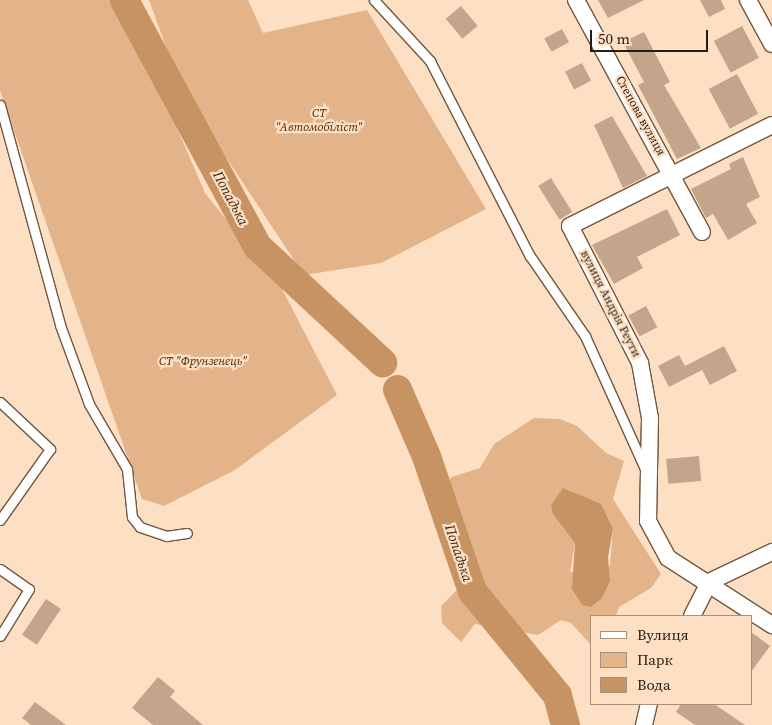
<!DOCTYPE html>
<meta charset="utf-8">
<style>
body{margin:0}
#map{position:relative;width:772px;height:725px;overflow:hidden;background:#fddfc4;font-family:"Source Serif 4",serif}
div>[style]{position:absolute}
.green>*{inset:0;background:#e3b48a}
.water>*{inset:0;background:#c79363}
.river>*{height:29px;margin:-14.5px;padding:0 14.5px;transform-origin:14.5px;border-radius:14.5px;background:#c79363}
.building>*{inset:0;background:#c2a58b;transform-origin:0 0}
.roads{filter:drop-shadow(1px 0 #715740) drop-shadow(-1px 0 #715740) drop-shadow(0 1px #715740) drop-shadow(0 -1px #715740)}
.lane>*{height:9px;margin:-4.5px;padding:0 4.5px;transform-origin:4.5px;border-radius:4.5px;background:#fff}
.street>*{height:16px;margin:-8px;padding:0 8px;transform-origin:8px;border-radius:8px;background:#fff}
span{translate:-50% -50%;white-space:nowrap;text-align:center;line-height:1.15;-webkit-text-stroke:4.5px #fddfc4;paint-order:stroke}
.park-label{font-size:12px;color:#4b2901;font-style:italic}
.street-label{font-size:12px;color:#271c12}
.water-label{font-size:14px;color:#3a240e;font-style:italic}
.legend{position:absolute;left:590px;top:615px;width:162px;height:90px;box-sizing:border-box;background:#fddfc4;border:1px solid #a7917d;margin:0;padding:6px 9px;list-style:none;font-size:15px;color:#271c12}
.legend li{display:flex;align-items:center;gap:10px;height:25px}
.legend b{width:25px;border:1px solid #a7917d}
.scale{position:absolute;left:590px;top:30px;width:118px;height:22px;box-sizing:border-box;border:2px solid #271c12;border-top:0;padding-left:6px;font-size:15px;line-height:18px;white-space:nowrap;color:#271c12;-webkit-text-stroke:4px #fddfc4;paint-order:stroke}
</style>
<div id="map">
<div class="green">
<i style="clip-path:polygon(0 0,117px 0,140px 42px,205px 193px,282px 289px,337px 395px,235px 470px,164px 506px,142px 499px,0 90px)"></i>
<i style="clip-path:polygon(149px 0,248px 0,263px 33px,367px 10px,486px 209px,381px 263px,304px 275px,182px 91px)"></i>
<i style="clip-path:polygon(evenodd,534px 418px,560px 419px,577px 426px,606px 453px,624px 461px,613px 499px,661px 574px,651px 588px,619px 607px,616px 616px,591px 616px,591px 645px,571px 623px,561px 620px,538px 635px,475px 624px,461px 642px,442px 623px,441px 606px,468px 579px,473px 562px,446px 525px,434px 499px,452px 477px,480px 468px,494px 444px,534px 418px,551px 505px,613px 529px,610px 566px,570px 572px,575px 543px,551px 505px)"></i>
</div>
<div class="water">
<i style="clip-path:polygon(563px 488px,601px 504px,613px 529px,608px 557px,610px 581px,602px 598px,591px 607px,582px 605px,572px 589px,575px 543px,553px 514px,551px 505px)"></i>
</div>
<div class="river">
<i style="left:124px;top:0;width:280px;rotate:61.6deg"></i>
<i style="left:257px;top:246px;width:171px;rotate:42.9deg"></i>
<i style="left:397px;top:389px;width:73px;rotate:66.6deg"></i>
<i style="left:426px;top:456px;width:143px;rotate:71.2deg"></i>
<i style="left:472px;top:591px;width:134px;rotate:50.7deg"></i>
<i style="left:557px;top:695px;width:31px;rotate:75deg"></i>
</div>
<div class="building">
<i style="clip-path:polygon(598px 0,644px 0,608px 18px)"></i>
<i style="clip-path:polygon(700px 0,721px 0,725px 9px,709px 17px)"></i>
<i style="left:461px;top:6px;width:26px;height:20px;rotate:50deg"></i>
<i style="left:742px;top:26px;width:36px;height:32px;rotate:62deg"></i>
<i style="left:562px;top:29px;width:15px;height:20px;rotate:62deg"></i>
<i style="clip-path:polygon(644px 32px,670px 82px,664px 85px,701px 148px,677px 159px,638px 85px,644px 82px,623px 42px)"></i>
<i style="left:582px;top:63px;width:20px;height:19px;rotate:63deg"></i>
<i style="left:737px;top:74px;width:45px;height:32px;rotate:62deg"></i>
<i style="clip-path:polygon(612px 116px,647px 176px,623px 188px,594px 125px)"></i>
<i style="clip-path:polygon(743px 157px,760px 197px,746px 204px,757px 223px,728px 240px,713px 214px,706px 218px,691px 189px,731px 169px,729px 164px)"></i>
<i style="left:551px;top:178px;width:40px;height:15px;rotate:58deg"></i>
<i style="clip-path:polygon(667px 209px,680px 235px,637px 257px,643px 268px,614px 284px,592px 245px)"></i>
<i style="left:646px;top:306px;width:24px;height:20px;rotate:62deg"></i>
<i style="clip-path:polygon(724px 346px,737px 371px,710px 385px,702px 370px,669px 387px,658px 366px,679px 355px,685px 366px)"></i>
<i style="left:699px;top:456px;width:25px;height:33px;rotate:85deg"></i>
<i style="left:46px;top:599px;width:18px;height:43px;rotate:34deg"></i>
<i style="clip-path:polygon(751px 632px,770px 646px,751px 672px)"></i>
<i style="clip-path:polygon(158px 677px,175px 691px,170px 697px,203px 725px,153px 725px,132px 708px)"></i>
<i style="clip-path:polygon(35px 702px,66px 725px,31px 725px,22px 718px)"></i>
<i style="clip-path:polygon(681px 704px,714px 704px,745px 725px,695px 725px,676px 712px)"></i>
</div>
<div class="roads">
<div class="lane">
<i style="left:374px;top:0;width:83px;rotate:47.4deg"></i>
<i style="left:430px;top:61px;width:219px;rotate:62.9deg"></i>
<i style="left:530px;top:256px;width:97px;rotate:55.5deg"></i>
<i style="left:585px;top:336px;width:146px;rotate:65.7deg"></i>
<i style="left:0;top:105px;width:228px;rotate:74.7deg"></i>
<i style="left:60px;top:325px;width:84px;rotate:69.8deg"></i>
<i style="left:89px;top:404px;width:75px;rotate:59.7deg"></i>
<i style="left:127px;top:469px;width:48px;rotate:84.1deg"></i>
<i style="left:132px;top:517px;width:13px;rotate:51deg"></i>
<i style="left:140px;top:527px;width:28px;rotate:19deg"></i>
<i style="left:166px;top:536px;width:21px;rotate:-8deg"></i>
<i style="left:0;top:402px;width:69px;rotate:43.2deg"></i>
<i style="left:50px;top:449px;width:87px;rotate:125.2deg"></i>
<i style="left:0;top:569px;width:35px;rotate:35deg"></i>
<i style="left:29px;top:589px;width:55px;rotate:121.7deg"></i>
</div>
<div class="street">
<i style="left:576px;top:0;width:264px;rotate:61.5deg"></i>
<i style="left:748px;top:0;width:50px;rotate:61.4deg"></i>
<i style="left:772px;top:125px;width:226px;rotate:153.4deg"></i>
<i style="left:570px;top:226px;width:154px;rotate:62.9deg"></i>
<i style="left:640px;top:363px;width:56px;rotate:79.7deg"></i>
<i style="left:650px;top:418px;width:103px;rotate:91.1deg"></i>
<i style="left:648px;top:521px;width:42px;rotate:61.6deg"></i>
<i style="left:668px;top:558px;width:124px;rotate:32.8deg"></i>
<i style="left:709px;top:582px;width:70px;rotate:-25.5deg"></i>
<i style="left:692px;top:616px;width:38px;rotate:-63deg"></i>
<i style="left:644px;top:725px;width:22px;rotate:-77deg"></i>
</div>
</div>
<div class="park-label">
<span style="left:319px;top:121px">СТ<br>"Автомобіліст"</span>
<span style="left:203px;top:362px">СТ "Фрунзенець"</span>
</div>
<div class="street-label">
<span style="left:640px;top:116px;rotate:61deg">Степова вулиця</span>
<span style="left:610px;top:304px;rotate:63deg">вулиця Андрія Реути</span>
</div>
<div class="water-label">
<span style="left:231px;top:198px;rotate:62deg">Попадька</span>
<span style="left:459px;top:553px;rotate:71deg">Попадька</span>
</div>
<ul class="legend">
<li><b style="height:6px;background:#fff"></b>Вулиця</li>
<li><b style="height:14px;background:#e3b48a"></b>Парк</li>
<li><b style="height:14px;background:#c79363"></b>Вода</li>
</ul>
<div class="scale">50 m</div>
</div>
